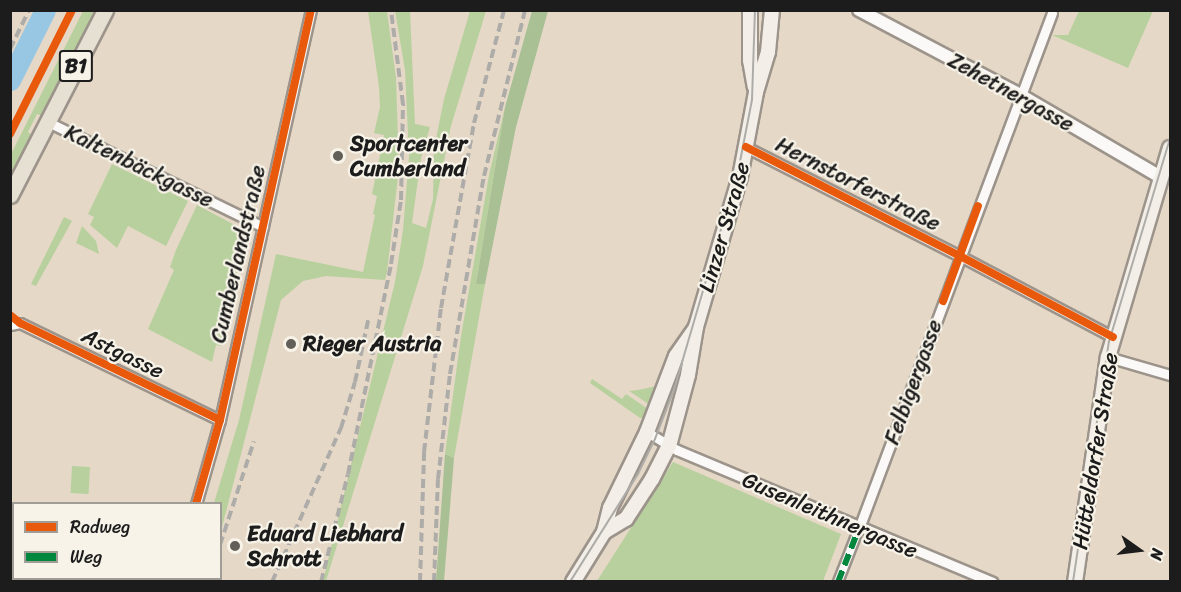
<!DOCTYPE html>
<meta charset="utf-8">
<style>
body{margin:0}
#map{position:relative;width:1181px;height:592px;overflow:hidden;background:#e5d8c7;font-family:Sriracha,sans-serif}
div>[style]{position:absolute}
.green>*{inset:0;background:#b8d09d;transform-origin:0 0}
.forest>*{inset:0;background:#a8c094}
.river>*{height:21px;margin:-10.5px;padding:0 10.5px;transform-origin:10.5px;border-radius:10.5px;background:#98c7e4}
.roads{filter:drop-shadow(2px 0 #9c948b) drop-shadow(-2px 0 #9c948b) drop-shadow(0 2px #9c948b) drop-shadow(0 -2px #9c948b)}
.pedestrian>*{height:8px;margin:-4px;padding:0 4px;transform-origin:4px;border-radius:4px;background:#fbf9f7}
.minor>*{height:9px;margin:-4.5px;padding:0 4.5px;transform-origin:4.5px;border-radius:4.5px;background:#fbf9f7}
.tertiary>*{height:12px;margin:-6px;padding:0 6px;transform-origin:6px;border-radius:6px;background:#fbf9f7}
.secondary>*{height:14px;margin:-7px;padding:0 7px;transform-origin:7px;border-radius:7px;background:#f3efe8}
.primary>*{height:15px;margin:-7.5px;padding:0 7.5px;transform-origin:7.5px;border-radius:7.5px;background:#e6e0d2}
.tram>*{height:1.5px;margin:-0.75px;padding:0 0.75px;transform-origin:0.75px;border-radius:0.75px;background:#aeaca9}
.rail>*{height:4px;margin-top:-2px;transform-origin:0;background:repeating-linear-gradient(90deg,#aeaca9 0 9px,transparent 0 13.5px)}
.quiet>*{height:6px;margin-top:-3px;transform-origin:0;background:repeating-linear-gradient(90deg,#00873e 0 12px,transparent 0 18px)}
.cycleway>*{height:8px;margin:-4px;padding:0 4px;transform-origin:4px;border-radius:4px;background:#e8590c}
.dots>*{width:16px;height:16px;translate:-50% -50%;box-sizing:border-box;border:3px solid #f7f3e8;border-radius:50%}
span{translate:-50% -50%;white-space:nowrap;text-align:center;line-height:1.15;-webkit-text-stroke:4.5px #f7f3e8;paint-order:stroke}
.shield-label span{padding:2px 4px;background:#f7f3e8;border:2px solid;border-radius:4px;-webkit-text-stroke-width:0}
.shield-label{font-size:21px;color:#1c1c1c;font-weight:700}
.street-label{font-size:22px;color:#1c1c1c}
.poi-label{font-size:22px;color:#1c1c1c;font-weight:700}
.left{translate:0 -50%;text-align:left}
.frame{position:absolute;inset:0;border:12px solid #1c1c1c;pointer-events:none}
.legend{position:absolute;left:12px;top:502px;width:210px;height:78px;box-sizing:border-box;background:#f7f3e8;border:2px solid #9f9d96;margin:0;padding:8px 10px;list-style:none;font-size:18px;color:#1c1c1c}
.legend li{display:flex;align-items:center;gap:12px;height:30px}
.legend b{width:30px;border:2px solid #9f9d96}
.north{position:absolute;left:1109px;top:520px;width:60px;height:60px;-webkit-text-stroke:4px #f7f3e8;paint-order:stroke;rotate:104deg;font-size:16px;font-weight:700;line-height:24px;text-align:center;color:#1c1c1c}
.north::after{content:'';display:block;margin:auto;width:21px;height:27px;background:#1c1c1c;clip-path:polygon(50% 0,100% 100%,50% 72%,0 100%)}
</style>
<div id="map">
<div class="green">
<i style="clip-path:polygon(83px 11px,94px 11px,42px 116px,37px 114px,28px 132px,32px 135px,11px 178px,11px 154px)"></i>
<i style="clip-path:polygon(368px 11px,387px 11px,396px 78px,399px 168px,387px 272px,385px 280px,326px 276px,303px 281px,281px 300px,221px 531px,220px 504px,214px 503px,239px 420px,276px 254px,363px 272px,375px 215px,373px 214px,377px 196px,372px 194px,384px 135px,374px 133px,380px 107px,379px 87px)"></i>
<i style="clip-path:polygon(395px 11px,410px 11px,415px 124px,430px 127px,421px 158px,412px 223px,426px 228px,433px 199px,434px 149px,444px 99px,470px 11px,486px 11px,451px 126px,423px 266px,326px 581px,323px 581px,395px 282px,403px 230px,409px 156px,405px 70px)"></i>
<i style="clip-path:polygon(1079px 11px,1153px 11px,1128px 68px,1052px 35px,1068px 35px)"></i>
<i style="clip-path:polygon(505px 107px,476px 284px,485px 284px,454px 458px,445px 454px,461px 336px,489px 175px)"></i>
<i style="clip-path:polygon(112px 164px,188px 201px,166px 246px,128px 226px,117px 248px,90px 225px,94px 217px,88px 214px)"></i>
<i style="clip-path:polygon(197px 205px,246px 231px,221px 346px,216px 345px,212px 362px,148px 329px,174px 270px,170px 267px,176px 250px)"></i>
<i style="clip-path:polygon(64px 217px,72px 221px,36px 286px,31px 284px)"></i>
<i style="clip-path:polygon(82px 226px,96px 241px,99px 254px,76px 243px)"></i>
<i style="clip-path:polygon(592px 379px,622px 399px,626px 394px,648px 409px,645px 418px,640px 418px,590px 383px)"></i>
<i style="clip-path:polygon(657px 386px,650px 405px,629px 391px,638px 390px)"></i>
<i style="clip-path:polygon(673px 462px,841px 534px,823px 581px,597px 581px)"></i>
<i style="left:72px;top:466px;width:18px;height:27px;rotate:3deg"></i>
</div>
<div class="forest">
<i style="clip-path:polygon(532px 11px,548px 11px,516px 127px,485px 284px,476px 284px,505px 107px)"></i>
<i style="clip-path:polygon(445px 454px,454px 458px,444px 581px,436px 581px)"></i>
</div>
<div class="river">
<i style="left:10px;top:80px;width:78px;rotate:-63.4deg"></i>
</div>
<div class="roads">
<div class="pedestrian">
<i style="left:838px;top:582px;width:58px;rotate:-68.7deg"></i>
</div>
<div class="minor">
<i style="left:48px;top:122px;width:239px;rotate:26deg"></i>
<i style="left:746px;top:147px;width:240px;rotate:27deg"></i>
<i style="left:960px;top:256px;width:173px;rotate:27.9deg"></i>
<i style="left:10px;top:325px;width:10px;rotate:-11deg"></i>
<i style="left:20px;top:323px;width:222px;rotate:25.9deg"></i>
<i style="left:1108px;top:357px;width:65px;rotate:16.2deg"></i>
<i style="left:647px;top:432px;width:35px;rotate:31deg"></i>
<i style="left:677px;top:450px;width:342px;rotate:22.7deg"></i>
<i style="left:196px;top:504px;width:87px;rotate:-74.1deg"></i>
<i style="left:220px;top:420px;width:420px;rotate:-77.5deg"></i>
<i style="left:859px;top:528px;width:550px;rotate:-69.46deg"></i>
<i style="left:174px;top:582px;width:4px;rotate:-76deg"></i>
</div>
<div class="tertiary">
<i style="left:859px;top:10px;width:182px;rotate:27.8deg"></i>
<i style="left:1020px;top:95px;width:164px;rotate:30.3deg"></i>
</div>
<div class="secondary">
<i style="left:750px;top:10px;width:50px;rotate:90deg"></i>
<i style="left:750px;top:60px;width:27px;rotate:80deg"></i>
<i style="left:604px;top:532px;width:26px;rotate:-31deg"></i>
<i style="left:626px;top:519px;width:48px;rotate:-57deg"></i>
<i style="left:652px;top:479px;width:37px;rotate:-63deg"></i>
<i style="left:669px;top:446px;width:73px;rotate:-75deg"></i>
<i style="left:688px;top:375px;width:49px;rotate:-80.5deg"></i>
<i style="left:696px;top:327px;width:156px;rotate:-73.7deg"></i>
<i style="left:740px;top:177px;width:86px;rotate:-79.3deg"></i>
<i style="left:756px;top:92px;width:42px;rotate:-73.3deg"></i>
<i style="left:768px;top:52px;width:42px;rotate:-84.6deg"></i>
<i style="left:573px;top:582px;width:59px;rotate:-58.2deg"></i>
<i style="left:604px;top:532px;width:25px;rotate:-76deg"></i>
<i style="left:610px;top:508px;width:85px;rotate:-64deg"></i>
<i style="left:647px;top:432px;width:81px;rotate:-69.1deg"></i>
<i style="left:676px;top:356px;width:33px;rotate:-55deg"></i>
<i style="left:1075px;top:582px;width:227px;rotate:-81.7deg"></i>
<i style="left:1108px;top:357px;width:218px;rotate:-73.5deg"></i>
</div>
<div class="primary">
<i style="left:10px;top:195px;width:208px;rotate:-62.8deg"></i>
</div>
</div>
<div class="tram">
<i style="left:570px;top:582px;width:128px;rotate:-57.8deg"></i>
<i style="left:638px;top:474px;width:39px;rotate:-64deg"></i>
<i style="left:655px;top:439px;width:53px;rotate:-68.8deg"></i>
<i style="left:674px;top:390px;width:232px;rotate:-73.7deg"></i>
<i style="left:739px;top:167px;width:68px;rotate:-79deg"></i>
<i style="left:752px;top:100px;width:90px;rotate:-88.1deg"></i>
<i style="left:1073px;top:582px;width:243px;rotate:-81.5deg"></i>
<i style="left:1109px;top:342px;width:212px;rotate:-73.3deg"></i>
</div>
<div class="rail">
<i style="left:10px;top:49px;width:43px;rotate:-64deg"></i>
<i style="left:220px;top:545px;width:109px;rotate:-71.9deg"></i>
<i style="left:206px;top:582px;width:4px;rotate:-76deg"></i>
<i style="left:272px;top:582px;width:169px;rotate:-65.9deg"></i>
<i style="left:341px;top:428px;width:48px;rotate:-73.1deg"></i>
<i style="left:355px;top:382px;width:67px;rotate:-78deg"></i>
<i style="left:321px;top:582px;width:111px;rotate:-76deg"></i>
<i style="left:348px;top:474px;width:214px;rotate:-78.4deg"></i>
<i style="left:391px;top:264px;width:65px;rotate:-81.1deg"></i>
<i style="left:401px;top:200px;width:96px;rotate:-88.8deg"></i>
<i style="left:403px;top:104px;width:95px;rotate:-97.3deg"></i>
<i style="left:420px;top:582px;width:130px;rotate:-88.2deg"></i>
<i style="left:424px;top:452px;width:145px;rotate:-83.3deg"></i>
<i style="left:441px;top:308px;width:188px;rotate:-79.9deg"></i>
<i style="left:474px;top:123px;width:117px;rotate:-75.1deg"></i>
<i style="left:434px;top:582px;width:103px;rotate:-87.8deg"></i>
<i style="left:438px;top:479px;width:106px;rotate:-83.5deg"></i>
<i style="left:450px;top:374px;width:201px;rotate:-80.3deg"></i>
<i style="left:484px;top:176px;width:171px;rotate:-76.1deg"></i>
</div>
<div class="quiet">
<i style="left:838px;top:582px;width:58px;rotate:-68.7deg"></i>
</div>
<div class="cycleway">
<i style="left:10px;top:134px;width:139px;rotate:-63.4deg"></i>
<i style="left:746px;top:147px;width:240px;rotate:27deg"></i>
<i style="left:960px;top:256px;width:173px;rotate:27.9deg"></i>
<i style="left:943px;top:301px;width:101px;rotate:-69.8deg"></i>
<i style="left:10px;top:315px;width:13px;rotate:39deg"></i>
<i style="left:20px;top:323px;width:222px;rotate:25.9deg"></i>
<i style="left:196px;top:504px;width:87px;rotate:-74.1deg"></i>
<i style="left:220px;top:420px;width:420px;rotate:-77.5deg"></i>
</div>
<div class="dots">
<i style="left:338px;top:156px;background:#625e58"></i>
<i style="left:291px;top:344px;background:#625e58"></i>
<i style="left:235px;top:546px;background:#625e58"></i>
</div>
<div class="shield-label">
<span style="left:76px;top:66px">B1</span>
</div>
<div class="street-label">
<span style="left:1011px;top:92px;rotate:29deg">Zehetnergasse</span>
<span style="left:139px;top:166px;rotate:26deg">Kaltenbäckgasse</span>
<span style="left:858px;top:184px;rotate:27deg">Hernstorferstraße</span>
<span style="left:724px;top:227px;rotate:-74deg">Linzer Straße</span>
<span style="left:238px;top:254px;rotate:-77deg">Cumberlandstraße</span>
<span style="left:123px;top:353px;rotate:26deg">Astgasse</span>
<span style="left:913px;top:382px;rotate:-70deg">Felbigergasse</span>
<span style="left:1095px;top:451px;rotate:-81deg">Hütteldorfer Straße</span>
<span style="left:830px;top:515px;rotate:23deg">Gusenleithnergasse</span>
</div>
<div class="poi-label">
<span class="left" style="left:350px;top:156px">Sportcenter<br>Cumberland</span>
<span class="left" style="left:303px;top:344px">Rieger Austria</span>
<span class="left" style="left:247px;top:546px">Eduard Liebhard<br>Schrott</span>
</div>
<div class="frame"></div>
<ul class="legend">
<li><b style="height:8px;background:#e8590c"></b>Radweg</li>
<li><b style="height:8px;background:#00873e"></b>Weg</li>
</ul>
<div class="north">N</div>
</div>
